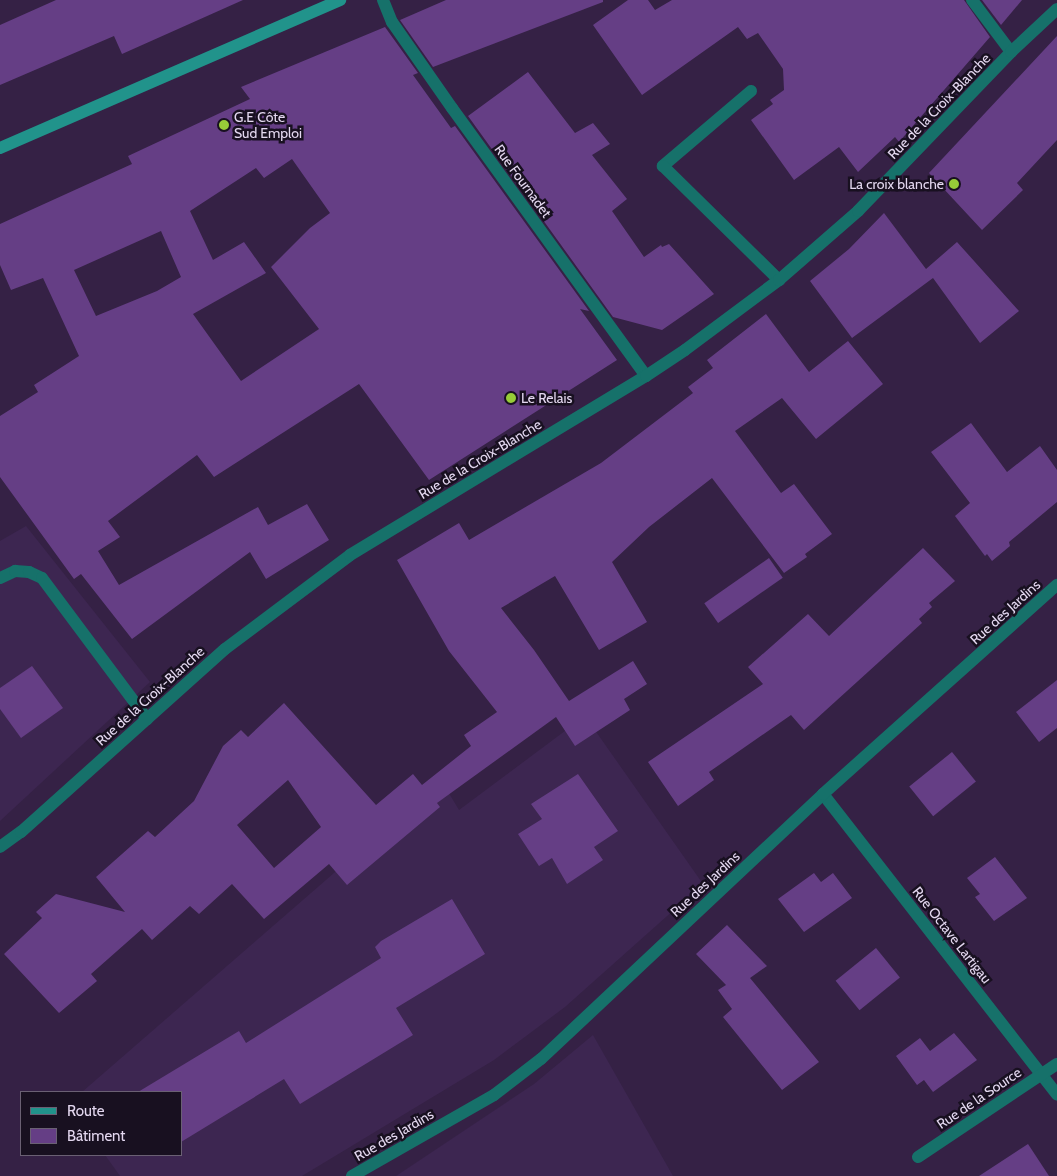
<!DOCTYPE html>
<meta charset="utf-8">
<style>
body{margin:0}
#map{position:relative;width:1057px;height:1176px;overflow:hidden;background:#352145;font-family:Cabin,sans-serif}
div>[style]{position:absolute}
.built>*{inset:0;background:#3d2651}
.building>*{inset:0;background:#653e85;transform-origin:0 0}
.service>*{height:12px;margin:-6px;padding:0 6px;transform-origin:6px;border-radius:6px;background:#16716a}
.minor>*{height:12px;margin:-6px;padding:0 6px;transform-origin:6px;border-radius:6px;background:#16716a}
.secondary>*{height:12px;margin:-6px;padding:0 6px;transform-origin:6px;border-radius:6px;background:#21938b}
.dots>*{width:14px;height:14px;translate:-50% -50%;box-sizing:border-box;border:2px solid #181020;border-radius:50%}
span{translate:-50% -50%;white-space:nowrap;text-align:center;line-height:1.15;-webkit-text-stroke:5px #181020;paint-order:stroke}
.street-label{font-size:14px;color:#e4d8f0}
.poi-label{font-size:14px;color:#e4d8f0}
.left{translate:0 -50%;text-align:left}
.right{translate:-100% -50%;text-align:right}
.legend{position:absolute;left:20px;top:1091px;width:162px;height:65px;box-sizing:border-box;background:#181020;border:1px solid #6a6073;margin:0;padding:6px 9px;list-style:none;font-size:15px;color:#e4d8f0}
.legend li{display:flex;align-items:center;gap:10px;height:25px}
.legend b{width:25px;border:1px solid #6a6073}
</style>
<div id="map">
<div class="built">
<i style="clip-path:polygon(26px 526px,150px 682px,0 821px,0 541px)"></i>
<i style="clip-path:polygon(585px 716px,703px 884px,565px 1007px,494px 1060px,302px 1176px,120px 1176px,105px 1155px,181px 1155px,181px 1092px,82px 1092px,441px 780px,459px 810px)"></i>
<i style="clip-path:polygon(593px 1035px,673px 1176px,396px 1176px,534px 1084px)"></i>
</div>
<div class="building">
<i style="clip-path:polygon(56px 0,243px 0,122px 54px,114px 36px,0 85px,0 25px)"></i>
<i style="clip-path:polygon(446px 0,603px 0,603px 2px,433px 67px,400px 20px)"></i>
<i style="clip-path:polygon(628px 0,648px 0,655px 10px,672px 0,964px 0,990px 37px,899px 142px,895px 137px,858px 172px,839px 147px,794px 180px,751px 120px,773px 104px,770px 100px,784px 90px,783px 69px,758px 33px,747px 39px,738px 27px,642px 95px,593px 25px)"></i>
<i style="clip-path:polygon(982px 0,1022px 0,1001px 25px)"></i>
<i style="clip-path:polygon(evenodd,385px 27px,418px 73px,413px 75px,451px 128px,455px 126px,589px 311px,580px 309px,617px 360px,429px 480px,359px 384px,214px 477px,197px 455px,108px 521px,120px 537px,98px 551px,119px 585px,258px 507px,268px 525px,307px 504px,329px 540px,266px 579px,250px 552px,132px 639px,81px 574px,74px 579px,0 477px,0 416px,38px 392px,34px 385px,79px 356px,43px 278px,11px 290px,0 265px,0 224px,132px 164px,128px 156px,250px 99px,241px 87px,385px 27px,292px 159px,330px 213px,310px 228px,271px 267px,319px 329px,241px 381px,193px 314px,266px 273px,244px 242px,213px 260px,190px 211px,256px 168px,264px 178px,292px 159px,385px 27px,161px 231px,181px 277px,157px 291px,96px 316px,74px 270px,161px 231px)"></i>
<i style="clip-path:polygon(1057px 36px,1057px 140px,1017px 183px,1023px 190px,982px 230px,929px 173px)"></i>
<i style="clip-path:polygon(528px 72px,575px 133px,593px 123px,610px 144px,592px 155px,627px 199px,612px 211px,644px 257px,661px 245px,662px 247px,669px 244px,714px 294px,662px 330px,613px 317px,468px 116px)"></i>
<i style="clip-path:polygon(884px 213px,926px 269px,957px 242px,1019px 311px,980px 343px,933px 278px,852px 338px,810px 281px,849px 249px)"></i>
<i style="clip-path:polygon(evenodd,766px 314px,809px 372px,848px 341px,883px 384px,816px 439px,782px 398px,735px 431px,781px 493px,794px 484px,832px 534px,805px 554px,807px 557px,784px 573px,712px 478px,649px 527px,612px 562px,647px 622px,599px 650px,555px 576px,501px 608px,534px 650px,569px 701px,633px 661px,647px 684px,624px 699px,630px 710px,575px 746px,556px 717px,437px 803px,440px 807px,347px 885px,329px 864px,264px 919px,232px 884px,199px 914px,190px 906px,152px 940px,142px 929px,91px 974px,97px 981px,59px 1013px,4px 954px,42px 918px,36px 912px,56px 894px,125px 912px,96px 877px,148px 831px,155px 837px,194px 801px,223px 746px,241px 730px,248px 737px,284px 703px,376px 805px,413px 774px,422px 785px,471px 746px,464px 735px,497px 712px,449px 651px,397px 560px,459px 523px,469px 540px,601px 463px,693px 393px,688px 387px,713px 368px,707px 360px,766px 314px,288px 780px,321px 827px,274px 868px,237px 825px,288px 780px)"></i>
<i style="clip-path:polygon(971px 423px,1007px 472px,1040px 446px,1057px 470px,1057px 502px,1009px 542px,1010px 546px,992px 561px,987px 554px,985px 556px,955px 516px,970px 503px,931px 452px)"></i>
<i style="clip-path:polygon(923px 548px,955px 581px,929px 603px,932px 607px,919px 619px,922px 623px,804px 730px,791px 715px,709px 772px,714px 780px,678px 806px,648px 762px,763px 684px,748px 667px,808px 614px,829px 636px)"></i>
<i style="left:769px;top:558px;width:24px;height:79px;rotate:55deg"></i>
<i style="clip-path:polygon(32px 666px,63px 708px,21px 738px,0 709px,0 688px)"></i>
<i style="clip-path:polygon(1057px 680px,1057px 728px,1039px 742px,1016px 712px)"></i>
<i style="left:952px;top:752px;width:38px;height:55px;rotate:51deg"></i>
<i style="clip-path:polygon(578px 774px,618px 831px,594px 847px,603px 860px,567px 884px,552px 858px,539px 866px,518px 834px,542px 819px,531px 804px)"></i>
<i style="clip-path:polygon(995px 857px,1027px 898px,994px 921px,975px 897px,980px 894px,967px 878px)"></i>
<i style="clip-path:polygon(814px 873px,821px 882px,833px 873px,852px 898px,804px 932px,778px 899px)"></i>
<i style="clip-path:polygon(452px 899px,485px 954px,396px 1008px,413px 1035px,300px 1104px,284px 1079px,181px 1142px,181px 1092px,138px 1092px,239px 1031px,246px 1043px,381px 958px,375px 947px,381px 941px)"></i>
<i style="clip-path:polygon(727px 925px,767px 966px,750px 978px,819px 1062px,782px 1090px,723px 1017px,732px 1009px,718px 990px,726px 985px,696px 954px)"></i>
<i style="left:876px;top:948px;width:38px;height:52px;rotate:51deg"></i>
<i style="clip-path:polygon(954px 1033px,977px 1060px,933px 1092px,924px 1080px,917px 1085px,896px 1056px,920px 1038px,930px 1051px)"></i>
<i style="clip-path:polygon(1028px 1144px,1049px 1176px,979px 1176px)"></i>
</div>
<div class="service">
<i style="left:751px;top:91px;width:116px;rotate:139.6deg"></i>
<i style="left:663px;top:166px;width:163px;rotate:44.5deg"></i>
<i style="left:0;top:578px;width:17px;rotate:-25deg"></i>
<i style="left:15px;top:571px;width:14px;rotate:4deg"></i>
<i style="left:29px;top:572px;width:14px;rotate:25deg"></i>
<i style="left:42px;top:578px;width:176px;rotate:53.3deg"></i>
</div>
<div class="minor">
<i style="left:383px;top:0;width:24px;rotate:68deg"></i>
<i style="left:392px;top:22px;width:105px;rotate:55.1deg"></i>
<i style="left:452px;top:108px;width:331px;rotate:54.1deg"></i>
<i style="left:972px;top:0;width:65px;rotate:53.1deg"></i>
<i style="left:823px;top:794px;width:381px;rotate:52.1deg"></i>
<i style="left:0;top:847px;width:26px;rotate:-36deg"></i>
<i style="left:21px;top:832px;width:274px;rotate:-41.9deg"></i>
<i style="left:225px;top:649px;width:156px;rotate:-36.9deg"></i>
<i style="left:350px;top:555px;width:346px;rotate:-31.2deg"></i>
<i style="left:646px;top:376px;width:47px;rotate:-33.7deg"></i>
<i style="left:685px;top:350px;width:117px;rotate:-36.7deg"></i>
<i style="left:779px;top:280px;width:105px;rotate:-41.1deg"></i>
<i style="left:858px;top:211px;width:221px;rotate:-46.1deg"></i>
<i style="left:1011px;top:52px;width:63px;rotate:-43.1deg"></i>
<i style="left:918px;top:1157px;width:167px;rotate:-33.8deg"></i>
<i style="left:352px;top:1176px;width:163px;rotate:-29.7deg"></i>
<i style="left:494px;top:1095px;width:59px;rotate:-37.5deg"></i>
<i style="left:541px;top:1059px;width:387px;rotate:-43.2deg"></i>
<i style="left:823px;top:794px;width:314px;rotate:-41.8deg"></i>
</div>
<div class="secondary">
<i style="left:0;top:148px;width:371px;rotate:-23.5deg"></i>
</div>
<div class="dots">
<i style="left:224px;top:125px;background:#97cc38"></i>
<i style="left:954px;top:184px;background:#97cc38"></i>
<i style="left:511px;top:398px;background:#97cc38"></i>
</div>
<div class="street-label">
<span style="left:939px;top:106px;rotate:-46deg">Rue de la Croix-Blanche</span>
<span style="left:523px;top:181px;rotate:54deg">Rue Fournadet</span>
<span style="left:480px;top:459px;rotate:-31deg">Rue de la Croix-Blanche</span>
<span style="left:1005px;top:612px;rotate:-42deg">Rue des Jardins</span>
<span style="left:150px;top:696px;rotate:-42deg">Rue de la Croix-Blanche</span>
<span style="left:705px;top:884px;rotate:-43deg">Rue des Jardins</span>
<span style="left:952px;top:935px;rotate:52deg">Rue Octave Lartigau</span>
<span style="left:979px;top:1098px;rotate:-34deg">Rue de la Source</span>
<span style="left:394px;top:1135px;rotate:-30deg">Rue des Jardins</span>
</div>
<div class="poi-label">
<span class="left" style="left:234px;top:125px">G.E Côte<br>Sud Emploi</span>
<span class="right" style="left:944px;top:184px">La croix blanche</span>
<span class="left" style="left:521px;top:398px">Le Relais</span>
</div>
<ul class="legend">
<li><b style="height:6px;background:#21938b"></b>Route</li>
<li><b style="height:14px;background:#653e85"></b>Bâtiment</li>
</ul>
</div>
